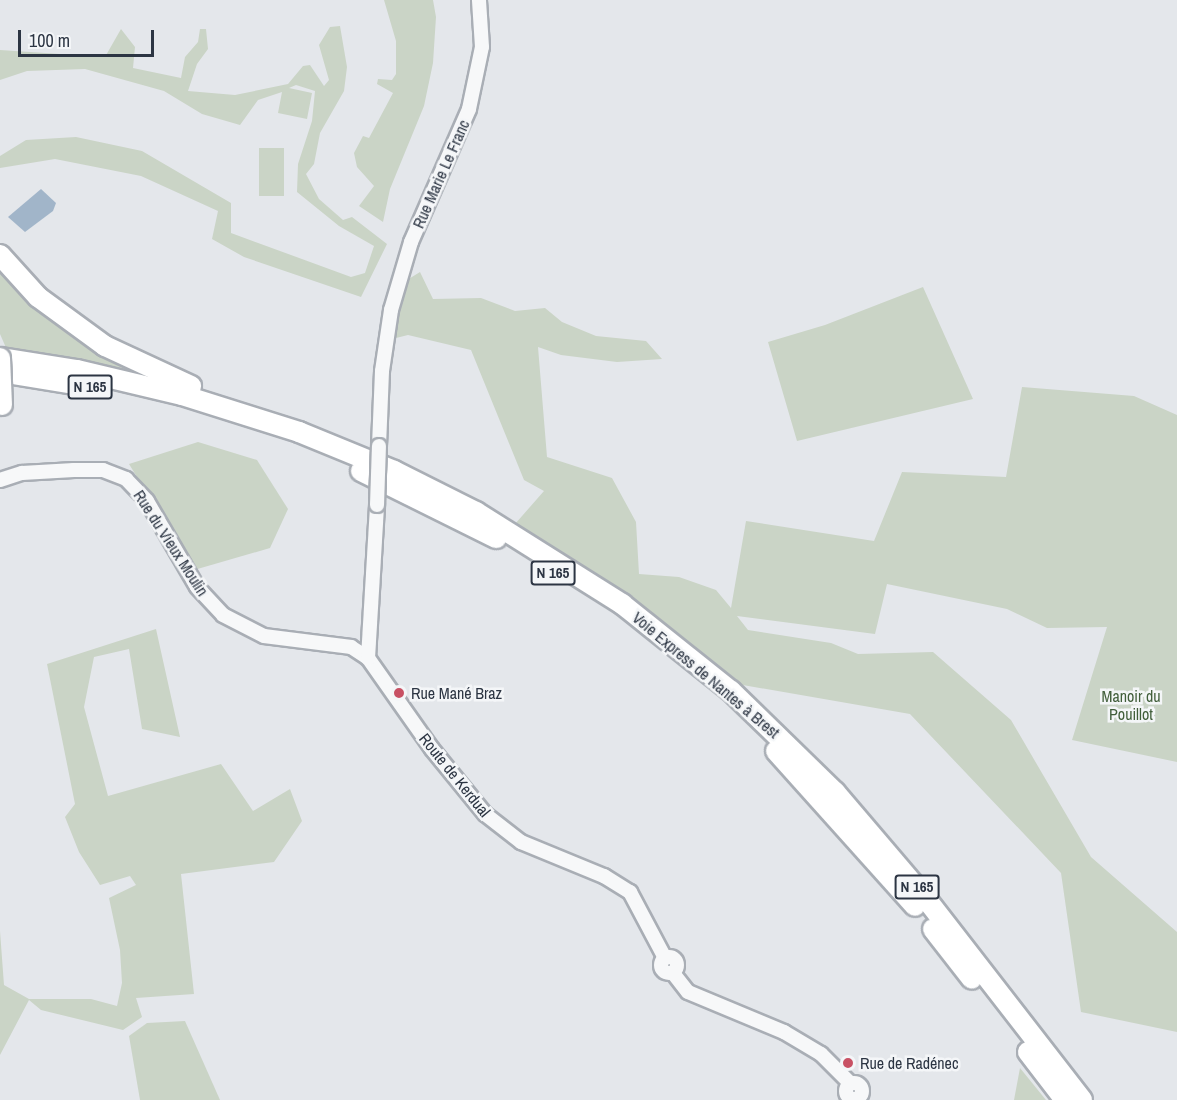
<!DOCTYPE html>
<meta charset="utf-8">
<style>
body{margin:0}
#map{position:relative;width:1177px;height:1100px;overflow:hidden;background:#e4e7eb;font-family:"Archivo Narrow",sans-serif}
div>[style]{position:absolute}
.green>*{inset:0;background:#cad4c6;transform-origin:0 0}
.water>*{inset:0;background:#a1b5c9}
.roads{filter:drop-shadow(2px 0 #a9aeb5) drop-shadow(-2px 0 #a9aeb5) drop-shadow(0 2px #a9aeb5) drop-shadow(0 -2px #a9aeb5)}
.minor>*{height:14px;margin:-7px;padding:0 7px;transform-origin:7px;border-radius:7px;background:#f7f8f9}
.minor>.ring{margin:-7px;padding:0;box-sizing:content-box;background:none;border:14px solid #f7f8f9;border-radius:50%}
.highway>*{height:20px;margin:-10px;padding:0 10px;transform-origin:10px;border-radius:10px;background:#fff}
.bridges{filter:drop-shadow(2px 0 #a9aeb5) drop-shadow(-2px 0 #a9aeb5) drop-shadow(0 2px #a9aeb5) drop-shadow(0 -2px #a9aeb5)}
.minor-bridge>*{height:14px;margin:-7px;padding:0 7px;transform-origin:7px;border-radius:7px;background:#f7f8f9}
.highway-bridge>*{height:20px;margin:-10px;padding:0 10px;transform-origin:10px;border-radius:10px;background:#fff}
.dots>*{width:16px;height:16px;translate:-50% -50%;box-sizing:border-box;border:3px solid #f4f6f8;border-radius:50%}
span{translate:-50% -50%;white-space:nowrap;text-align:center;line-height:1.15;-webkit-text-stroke:5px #f4f6f8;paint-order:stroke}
.shield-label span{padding:2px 4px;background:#f4f6f8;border:2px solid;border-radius:4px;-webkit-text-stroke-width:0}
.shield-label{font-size:15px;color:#2c3543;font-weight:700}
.street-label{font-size:16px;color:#2c3543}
.poi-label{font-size:16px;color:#2c3543}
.left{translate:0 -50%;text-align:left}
.park-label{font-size:16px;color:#415e3a}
.scale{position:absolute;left:18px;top:30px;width:136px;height:27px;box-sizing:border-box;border:3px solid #2c3543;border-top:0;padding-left:8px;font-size:18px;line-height:21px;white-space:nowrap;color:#2c3543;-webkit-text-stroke:4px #f4f6f8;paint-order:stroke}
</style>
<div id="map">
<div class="green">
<i style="clip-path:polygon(384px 0,433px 0,436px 17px,433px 63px,424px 106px,390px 189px,383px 222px,359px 206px,374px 186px,357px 167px,354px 153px,363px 136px,369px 138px,393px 93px,377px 84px,378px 79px,392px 80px,396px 74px,396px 41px)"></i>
<i style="clip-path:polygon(340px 26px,347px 67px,344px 91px,320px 133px,314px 164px,306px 174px,319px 199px,343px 220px,352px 217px,387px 244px,361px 297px,244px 257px,212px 239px,218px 211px,141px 176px,55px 159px,0 168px,0 156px,26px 140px,76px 137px,142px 151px,231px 203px,231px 233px,351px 277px,365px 273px,374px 246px,339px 226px,297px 192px,298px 164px,312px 121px,315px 91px,296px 85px,289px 88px,312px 93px,307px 119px,278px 113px,282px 92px,258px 100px,240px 125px,202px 114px,164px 91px,85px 69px,27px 71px,0 80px,0 50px,105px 57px,121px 29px,135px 47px,133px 68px,181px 78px,185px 57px,198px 42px,200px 29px,206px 29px,208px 49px,197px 64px,188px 91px,235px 95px,288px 84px,303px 66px,310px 65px,324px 86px,329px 80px,319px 45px,330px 27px)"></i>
<i style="left:259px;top:148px;width:25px;height:48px"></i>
<i style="clip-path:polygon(0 261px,158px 379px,7px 350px,0 334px)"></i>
<i style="clip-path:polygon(420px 272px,433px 299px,481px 298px,515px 311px,545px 308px,562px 322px,596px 336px,646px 341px,662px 359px,617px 362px,561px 355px,538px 347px,547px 457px,612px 478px,636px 522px,639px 574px,679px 577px,716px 590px,731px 608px,746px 521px,874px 541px,902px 472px,1006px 477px,1022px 387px,1134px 396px,1177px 415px,1177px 762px,1072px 740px,1107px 627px,1047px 628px,1007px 609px,887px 584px,875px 634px,737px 616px,748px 630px,831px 643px,858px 654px,933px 652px,1011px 720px,1091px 857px,1177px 932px,1177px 1032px,1081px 1012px,1061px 873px,910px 714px,737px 684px,627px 597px,515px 524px,544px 491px,524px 480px,471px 350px,408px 335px,388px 340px,399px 285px)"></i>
<i style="clip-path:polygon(923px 287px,973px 399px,797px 441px,768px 342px,825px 325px)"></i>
<i style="clip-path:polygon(198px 442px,257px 460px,288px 509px,270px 548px,194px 570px,129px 464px)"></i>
<i style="clip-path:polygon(156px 629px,180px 737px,142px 729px,129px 649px,94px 657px,84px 707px,108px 796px,221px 764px,253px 811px,290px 789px,302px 821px,274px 862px,181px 874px,194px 994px,136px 998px,142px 1017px,123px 1030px,41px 1010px,29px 1000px,0 1055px,0 931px,4px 985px,29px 999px,91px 999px,117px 1006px,122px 983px,120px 950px,109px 898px,136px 885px,130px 876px,100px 885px,79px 852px,65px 817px,75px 804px,47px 664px)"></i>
<i style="clip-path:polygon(185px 1021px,220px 1100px,140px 1100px,129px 1036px,147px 1023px)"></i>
<i style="clip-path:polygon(1020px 1068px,1046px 1100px,1014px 1100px)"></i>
</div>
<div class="water">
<i style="clip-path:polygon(41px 189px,56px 203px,53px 211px,25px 232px,8px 217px)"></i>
</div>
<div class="roads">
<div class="minor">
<i style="left:379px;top:446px;width:75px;rotate:-87.7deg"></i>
<i style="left:382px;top:371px;width:62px;rotate:-81.6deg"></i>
<i style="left:391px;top:310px;width:71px;rotate:-73.6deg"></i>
<i style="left:411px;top:242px;width:145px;rotate:-66.4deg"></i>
<i style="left:469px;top:109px;width:63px;rotate:-78.2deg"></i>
<i style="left:482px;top:47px;width:47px;rotate:-93.7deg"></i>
<i style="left:0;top:480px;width:23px;rotate:-18deg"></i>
<i style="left:22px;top:473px;width:52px;rotate:-3.3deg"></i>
<i style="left:74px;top:470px;width:29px"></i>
<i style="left:103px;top:470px;width:25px;rotate:21deg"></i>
<i style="left:126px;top:479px;width:30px;rotate:46deg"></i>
<i style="left:147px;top:501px;width:99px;rotate:59.8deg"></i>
<i style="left:197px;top:587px;width:38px;rotate:47deg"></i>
<i style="left:223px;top:615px;width:46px;rotate:27.1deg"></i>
<i style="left:264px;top:636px;width:88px;rotate:7.2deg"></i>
<i style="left:351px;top:647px;width:20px;rotate:33deg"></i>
<i style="left:368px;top:658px;width:111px;rotate:54.9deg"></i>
<i style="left:432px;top:749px;width:84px;rotate:50.8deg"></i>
<i style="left:485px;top:814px;width:46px;rotate:37.9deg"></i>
<i style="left:521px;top:842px;width:90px;rotate:22.3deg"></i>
<i style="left:604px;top:876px;width:31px;rotate:32deg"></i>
<i style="left:630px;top:892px;width:75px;rotate:62.1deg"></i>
<i style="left:368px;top:658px;width:153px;rotate:-86.6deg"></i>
<i class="ring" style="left:661px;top:957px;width:2px;height:2px"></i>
<i style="left:673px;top:973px;width:24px;rotate:52deg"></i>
<i style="left:688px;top:992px;width:104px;rotate:22.6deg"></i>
<i style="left:784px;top:1032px;width:43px;rotate:30.7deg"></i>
<i style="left:821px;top:1054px;width:41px;rotate:45deg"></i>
<i class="ring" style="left:846px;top:1083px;width:2px;height:2px"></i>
</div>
<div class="highway">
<i style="left:0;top:255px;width:57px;rotate:47.9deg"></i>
<i style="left:38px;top:297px;width:83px;rotate:36.2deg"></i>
<i style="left:105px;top:346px;width:95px;rotate:24.9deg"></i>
<i style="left:0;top:358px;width:78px;rotate:8.9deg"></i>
<i style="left:77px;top:370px;width:108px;rotate:13.4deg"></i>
<i style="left:182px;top:395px;width:123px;rotate:17.5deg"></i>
<i style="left:299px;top:432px;width:103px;rotate:22.3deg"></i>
<i style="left:394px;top:471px;width:92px;rotate:26.6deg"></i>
<i style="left:476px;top:512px;width:173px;rotate:32.2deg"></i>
<i style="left:622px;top:604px;width:139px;rotate:38.6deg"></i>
<i style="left:731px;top:691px;width:145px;rotate:44.2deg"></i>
<i style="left:835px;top:792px;width:142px;rotate:49.6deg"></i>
<i style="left:927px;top:900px;width:253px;rotate:52.2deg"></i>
<i style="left:0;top:372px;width:76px;rotate:9.1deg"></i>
<i style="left:361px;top:471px;width:151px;rotate:26.4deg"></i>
<i style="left:776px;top:751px;width:208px;rotate:48.1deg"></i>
<i style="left:933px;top:929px;width:63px;rotate:52deg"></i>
<i style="left:1028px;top:1052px;width:61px;rotate:52.4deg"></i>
</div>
</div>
<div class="bridges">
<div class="minor-bridge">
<i style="left:377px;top:505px;width:59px;rotate:-88.1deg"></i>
</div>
<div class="highway-bridge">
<i style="left:0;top:358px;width:47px;rotate:87.6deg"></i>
</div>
</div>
<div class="dots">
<i style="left:399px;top:693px;background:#c85164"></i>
<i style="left:848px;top:1063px;background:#c85164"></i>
</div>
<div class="shield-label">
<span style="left:90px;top:387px">N 165</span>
<span style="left:553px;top:573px">N 165</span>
<span style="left:917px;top:887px">N 165</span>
</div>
<div class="street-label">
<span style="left:441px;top:174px;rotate:-66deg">Rue Marie Le Franc</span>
<span style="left:171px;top:543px;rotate:57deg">Rue du Vieux Moulin</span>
<span style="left:706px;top:675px;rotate:40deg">Voie Express de Nantes à Brest</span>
<span style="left:455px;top:775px;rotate:51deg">Route de Kerdual</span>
</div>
<div class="poi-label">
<span class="left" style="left:411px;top:693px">Rue Mané Braz</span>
<span class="left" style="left:860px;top:1063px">Rue de Radénec</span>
</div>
<div class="park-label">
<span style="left:1131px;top:705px">Manoir du<br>Pouillot</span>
</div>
<div class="scale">100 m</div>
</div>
